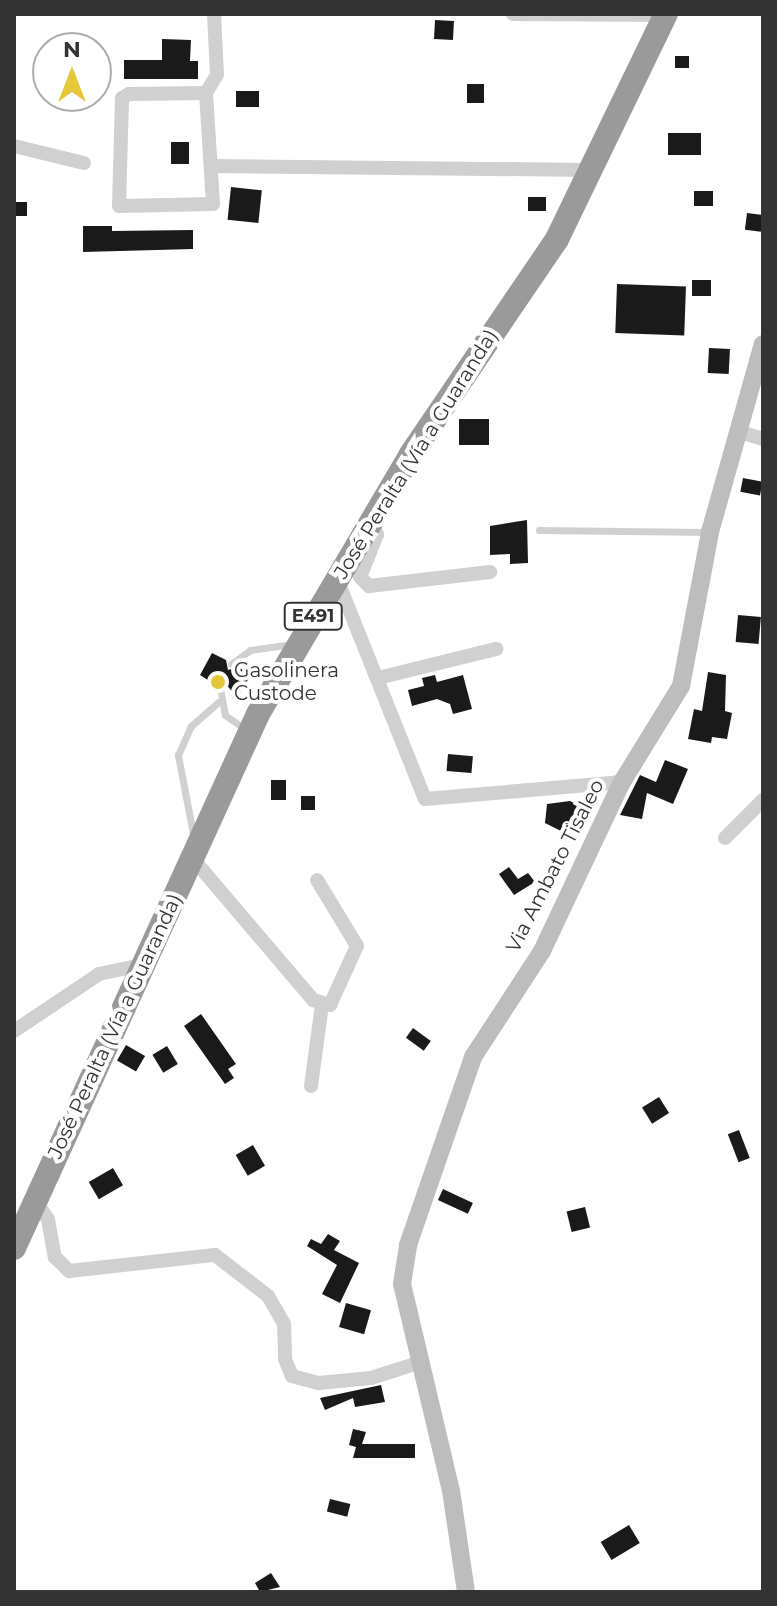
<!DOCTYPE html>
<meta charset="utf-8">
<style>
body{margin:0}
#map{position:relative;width:777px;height:1606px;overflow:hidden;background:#fff;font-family:Montserrat,sans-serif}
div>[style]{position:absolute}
.building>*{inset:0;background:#1a1a1a;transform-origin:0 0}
.lane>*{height:7px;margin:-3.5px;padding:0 3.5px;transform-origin:3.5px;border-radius:3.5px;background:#d0d0d0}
.street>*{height:14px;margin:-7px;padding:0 7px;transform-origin:7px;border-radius:7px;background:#d0d0d0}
.secondary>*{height:18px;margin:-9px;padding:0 9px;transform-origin:9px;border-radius:9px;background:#bdbdbd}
.highway>*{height:24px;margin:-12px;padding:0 12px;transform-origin:12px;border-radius:12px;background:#9a9a9a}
.dots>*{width:22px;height:22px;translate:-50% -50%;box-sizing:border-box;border:4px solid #fff;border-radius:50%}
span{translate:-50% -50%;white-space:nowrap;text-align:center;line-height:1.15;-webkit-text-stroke:8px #fff;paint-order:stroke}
.shield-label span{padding:2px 6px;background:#fff;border:2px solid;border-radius:6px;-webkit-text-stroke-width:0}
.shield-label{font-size:18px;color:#333;font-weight:700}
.street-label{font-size:20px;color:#333}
.poi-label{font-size:20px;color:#333}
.left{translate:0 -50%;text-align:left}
.frame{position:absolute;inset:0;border:16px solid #333;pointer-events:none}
.north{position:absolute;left:32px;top:32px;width:80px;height:80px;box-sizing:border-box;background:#fff;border:2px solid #adadad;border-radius:50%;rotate:0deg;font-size:22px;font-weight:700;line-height:32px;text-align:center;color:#333}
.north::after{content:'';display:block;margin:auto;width:28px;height:36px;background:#e5c839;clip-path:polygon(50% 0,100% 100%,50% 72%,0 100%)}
</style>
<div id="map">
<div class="building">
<i style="left:435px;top:20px;width:19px;height:19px;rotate:3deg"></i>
<i style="clip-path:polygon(162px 39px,191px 40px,190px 61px,198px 61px,198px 79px,124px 79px,124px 60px,162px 60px)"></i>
<i style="left:675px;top:56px;width:14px;height:12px"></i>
<i style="left:467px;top:84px;width:17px;height:19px"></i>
<i style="left:236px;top:91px;width:23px;height:16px"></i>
<i style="left:668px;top:133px;width:33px;height:22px"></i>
<i style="left:171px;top:142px;width:18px;height:22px"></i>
<i style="left:231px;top:187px;width:31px;height:33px;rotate:6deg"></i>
<i style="left:694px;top:191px;width:19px;height:15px"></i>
<i style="left:528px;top:197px;width:18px;height:14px"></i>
<i style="left:16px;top:202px;width:11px;height:14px"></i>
<i style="left:747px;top:213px;width:16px;height:17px;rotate:7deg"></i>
<i style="clip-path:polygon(83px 226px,112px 226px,112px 231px,193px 230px,193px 249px,83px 252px)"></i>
<i style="left:692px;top:280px;width:19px;height:16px"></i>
<i style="left:617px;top:284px;width:69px;height:49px;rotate:2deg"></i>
<i style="left:709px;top:348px;width:21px;height:25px;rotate:3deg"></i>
<i style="left:459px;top:419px;width:30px;height:26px"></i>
<i style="left:743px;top:478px;width:20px;height:14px;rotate:11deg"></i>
<i style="clip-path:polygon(527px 520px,528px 563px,510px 564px,510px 554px,490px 555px,490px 526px)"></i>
<i style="left:738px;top:615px;width:23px;height:27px;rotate:5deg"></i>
<i style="clip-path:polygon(212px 653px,226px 660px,228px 670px,238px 667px,251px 675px,237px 697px,223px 681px,214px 684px,200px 675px)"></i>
<i style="clip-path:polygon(708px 672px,726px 675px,725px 711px,732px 713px,727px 739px,712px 737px,711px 743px,688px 739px,694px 709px,702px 711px)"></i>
<i style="clip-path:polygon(435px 675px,437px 682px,463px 675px,472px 709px,453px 714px,450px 704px,437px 699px,412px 706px,408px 690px,424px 686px,422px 678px)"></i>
<i style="left:448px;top:754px;width:25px;height:17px;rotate:5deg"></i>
<i style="clip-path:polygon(665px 760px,688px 769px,673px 804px,647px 793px,642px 819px,620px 815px,640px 775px,656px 782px)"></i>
<i style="left:271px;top:780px;width:15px;height:20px"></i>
<i style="left:301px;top:796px;width:14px;height:14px"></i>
<i style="clip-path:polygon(570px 801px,580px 806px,569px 828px,561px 831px,545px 823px,547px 804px)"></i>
<i style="clip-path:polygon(509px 867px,518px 879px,528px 873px,535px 882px,514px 895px,499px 874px)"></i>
<i style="clip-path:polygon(201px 1014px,236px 1064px,228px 1069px,234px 1078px,225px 1084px,184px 1026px)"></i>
<i style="left:413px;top:1028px;width:22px;height:12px;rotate:36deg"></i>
<i style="left:126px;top:1045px;width:22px;height:18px;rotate:30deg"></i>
<i style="left:167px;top:1046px;width:21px;height:17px;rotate:59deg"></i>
<i style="left:659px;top:1097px;width:19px;height:20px;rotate:58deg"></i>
<i style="left:739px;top:1130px;width:30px;height:12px;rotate:69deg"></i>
<i style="left:253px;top:1145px;width:24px;height:20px;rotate:60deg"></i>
<i style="left:113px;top:1168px;width:20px;height:28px;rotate:60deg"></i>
<i style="left:443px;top:1189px;width:33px;height:12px;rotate:25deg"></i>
<i style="left:585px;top:1207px;width:21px;height:19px;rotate:76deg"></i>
<i style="clip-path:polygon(328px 1234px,340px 1241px,334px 1250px,359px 1263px,340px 1303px,322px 1294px,337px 1265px,307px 1246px,311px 1239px,321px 1244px)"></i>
<i style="left:346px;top:1303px;width:26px;height:25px;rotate:16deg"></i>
<i style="clip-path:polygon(381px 1385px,385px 1402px,355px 1407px,353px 1398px,325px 1410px,320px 1398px)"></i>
<i style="clip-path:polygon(353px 1429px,366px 1432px,362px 1444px,415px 1444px,415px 1458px,353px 1458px,356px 1447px,349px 1445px)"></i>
<i style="left:330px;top:1499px;width:21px;height:13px;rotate:14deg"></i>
<i style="left:629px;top:1525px;width:21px;height:33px;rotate:59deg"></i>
<i style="clip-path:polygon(271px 1573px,280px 1587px,260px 1592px,255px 1583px)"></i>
</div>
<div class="lane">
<i style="left:539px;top:530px;width:169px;rotate:0.7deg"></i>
<i style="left:231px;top:664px;width:24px;rotate:-36deg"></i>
<i style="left:250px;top:650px;width:43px;rotate:-7.9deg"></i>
<i style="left:220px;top:687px;width:28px;rotate:80deg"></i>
<i style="left:225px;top:715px;width:24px;rotate:35deg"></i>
<i style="left:194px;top:839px;width:86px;rotate:-100.8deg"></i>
<i style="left:178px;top:755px;width:32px;rotate:-66deg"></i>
<i style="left:191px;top:726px;width:37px;rotate:-41deg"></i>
</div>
<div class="street">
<i style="left:513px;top:14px;width:152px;rotate:0.4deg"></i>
<i style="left:206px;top:93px;width:111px;rotate:86.4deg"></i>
<i style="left:213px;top:204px;width:94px;rotate:178.8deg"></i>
<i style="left:119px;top:206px;width:108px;rotate:-88.4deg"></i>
<i style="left:122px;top:98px;width:8px;rotate:-30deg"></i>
<i style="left:129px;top:94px;width:77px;rotate:-0.7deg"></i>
<i style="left:206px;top:93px;width:21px;rotate:-59deg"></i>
<i style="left:217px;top:75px;width:61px;rotate:-92.8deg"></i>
<i style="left:14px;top:146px;width:72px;rotate:13.7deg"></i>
<i style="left:211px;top:166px;width:381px;rotate:0.6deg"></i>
<i style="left:738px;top:431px;width:26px;rotate:18deg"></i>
<i style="left:372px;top:521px;width:15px;rotate:70deg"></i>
<i style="left:377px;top:535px;width:45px;rotate:112deg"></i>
<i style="left:360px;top:577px;width:13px;rotate:45deg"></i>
<i style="left:369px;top:586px;width:122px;rotate:-6.6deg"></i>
<i style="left:337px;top:579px;width:237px;rotate:68.2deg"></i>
<i style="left:425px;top:799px;width:198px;rotate:-4.9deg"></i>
<i style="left:378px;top:678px;width:122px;rotate:-13.8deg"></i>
<i style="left:725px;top:838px;width:54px;rotate:-45deg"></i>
<i style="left:194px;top:860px;width:184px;rotate:49.6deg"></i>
<i style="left:313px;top:1000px;width:18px;rotate:16deg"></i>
<i style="left:330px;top:1005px;width:65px;rotate:-65.4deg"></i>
<i style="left:357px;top:946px;width:77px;rotate:-121.2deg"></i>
<i style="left:14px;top:1031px;width:102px;rotate:-33.8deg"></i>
<i style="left:99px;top:974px;width:43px;rotate:-12.1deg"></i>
<i style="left:311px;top:1086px;width:82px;rotate:-82.3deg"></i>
<i style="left:36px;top:1202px;width:21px;rotate:55deg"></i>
<i style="left:48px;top:1219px;width:39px;rotate:80deg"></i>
<i style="left:55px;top:1257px;width:20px;rotate:45deg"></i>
<i style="left:69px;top:1271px;width:147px;rotate:-6.3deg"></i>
<i style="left:215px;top:1255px;width:67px;rotate:37.7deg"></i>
<i style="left:268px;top:1296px;width:32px;rotate:60deg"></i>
<i style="left:284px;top:1324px;width:35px;rotate:88deg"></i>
<i style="left:285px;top:1359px;width:18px;rotate:68deg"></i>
<i style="left:292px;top:1376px;width:28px;rotate:15deg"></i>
<i style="left:319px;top:1383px;width:52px;rotate:-5.5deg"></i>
<i style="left:371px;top:1378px;width:49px;rotate:-17.7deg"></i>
</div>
<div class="secondary">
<i style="left:466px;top:1592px;width:102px;rotate:-98.4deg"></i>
<i style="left:451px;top:1491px;width:213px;rotate:-103.3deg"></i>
<i style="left:402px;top:1284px;width:39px;rotate:-81deg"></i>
<i style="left:408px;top:1245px;width:199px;rotate:-70.9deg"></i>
<i style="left:473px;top:1057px;width:126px;rotate:-56.9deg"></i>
<i style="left:542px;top:951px;width:187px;rotate:-64.7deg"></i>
<i style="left:622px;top:782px;width:113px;rotate:-58.4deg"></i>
<i style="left:681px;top:686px;width:157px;rotate:-79.3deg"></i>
<i style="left:710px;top:532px;width:195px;rotate:-74.3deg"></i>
</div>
<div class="highway">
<i style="left:14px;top:1248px;width:587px;rotate:-65.44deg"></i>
<i style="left:258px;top:714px;width:302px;rotate:-59.5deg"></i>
<i style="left:411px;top:454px;width:260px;rotate:-55.8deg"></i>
<i style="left:557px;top:239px;width:250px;rotate:-64.2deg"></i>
</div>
<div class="dots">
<i style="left:218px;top:682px;background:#e5c839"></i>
</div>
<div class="shield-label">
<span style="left:313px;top:616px">E491</span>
</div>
<div class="street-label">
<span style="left:416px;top:454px;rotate:-58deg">José Peralta (Vía a Guaranda)</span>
<span style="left:555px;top:866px;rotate:-63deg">Via Ambato Tisaleo</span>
<span style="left:115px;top:1026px;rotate:-65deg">José Peralta (Vía a Guaranda)</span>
</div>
<div class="poi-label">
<span class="left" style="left:234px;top:682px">Gasolinera<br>Custode</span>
</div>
<div class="frame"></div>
<div class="north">N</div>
</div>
